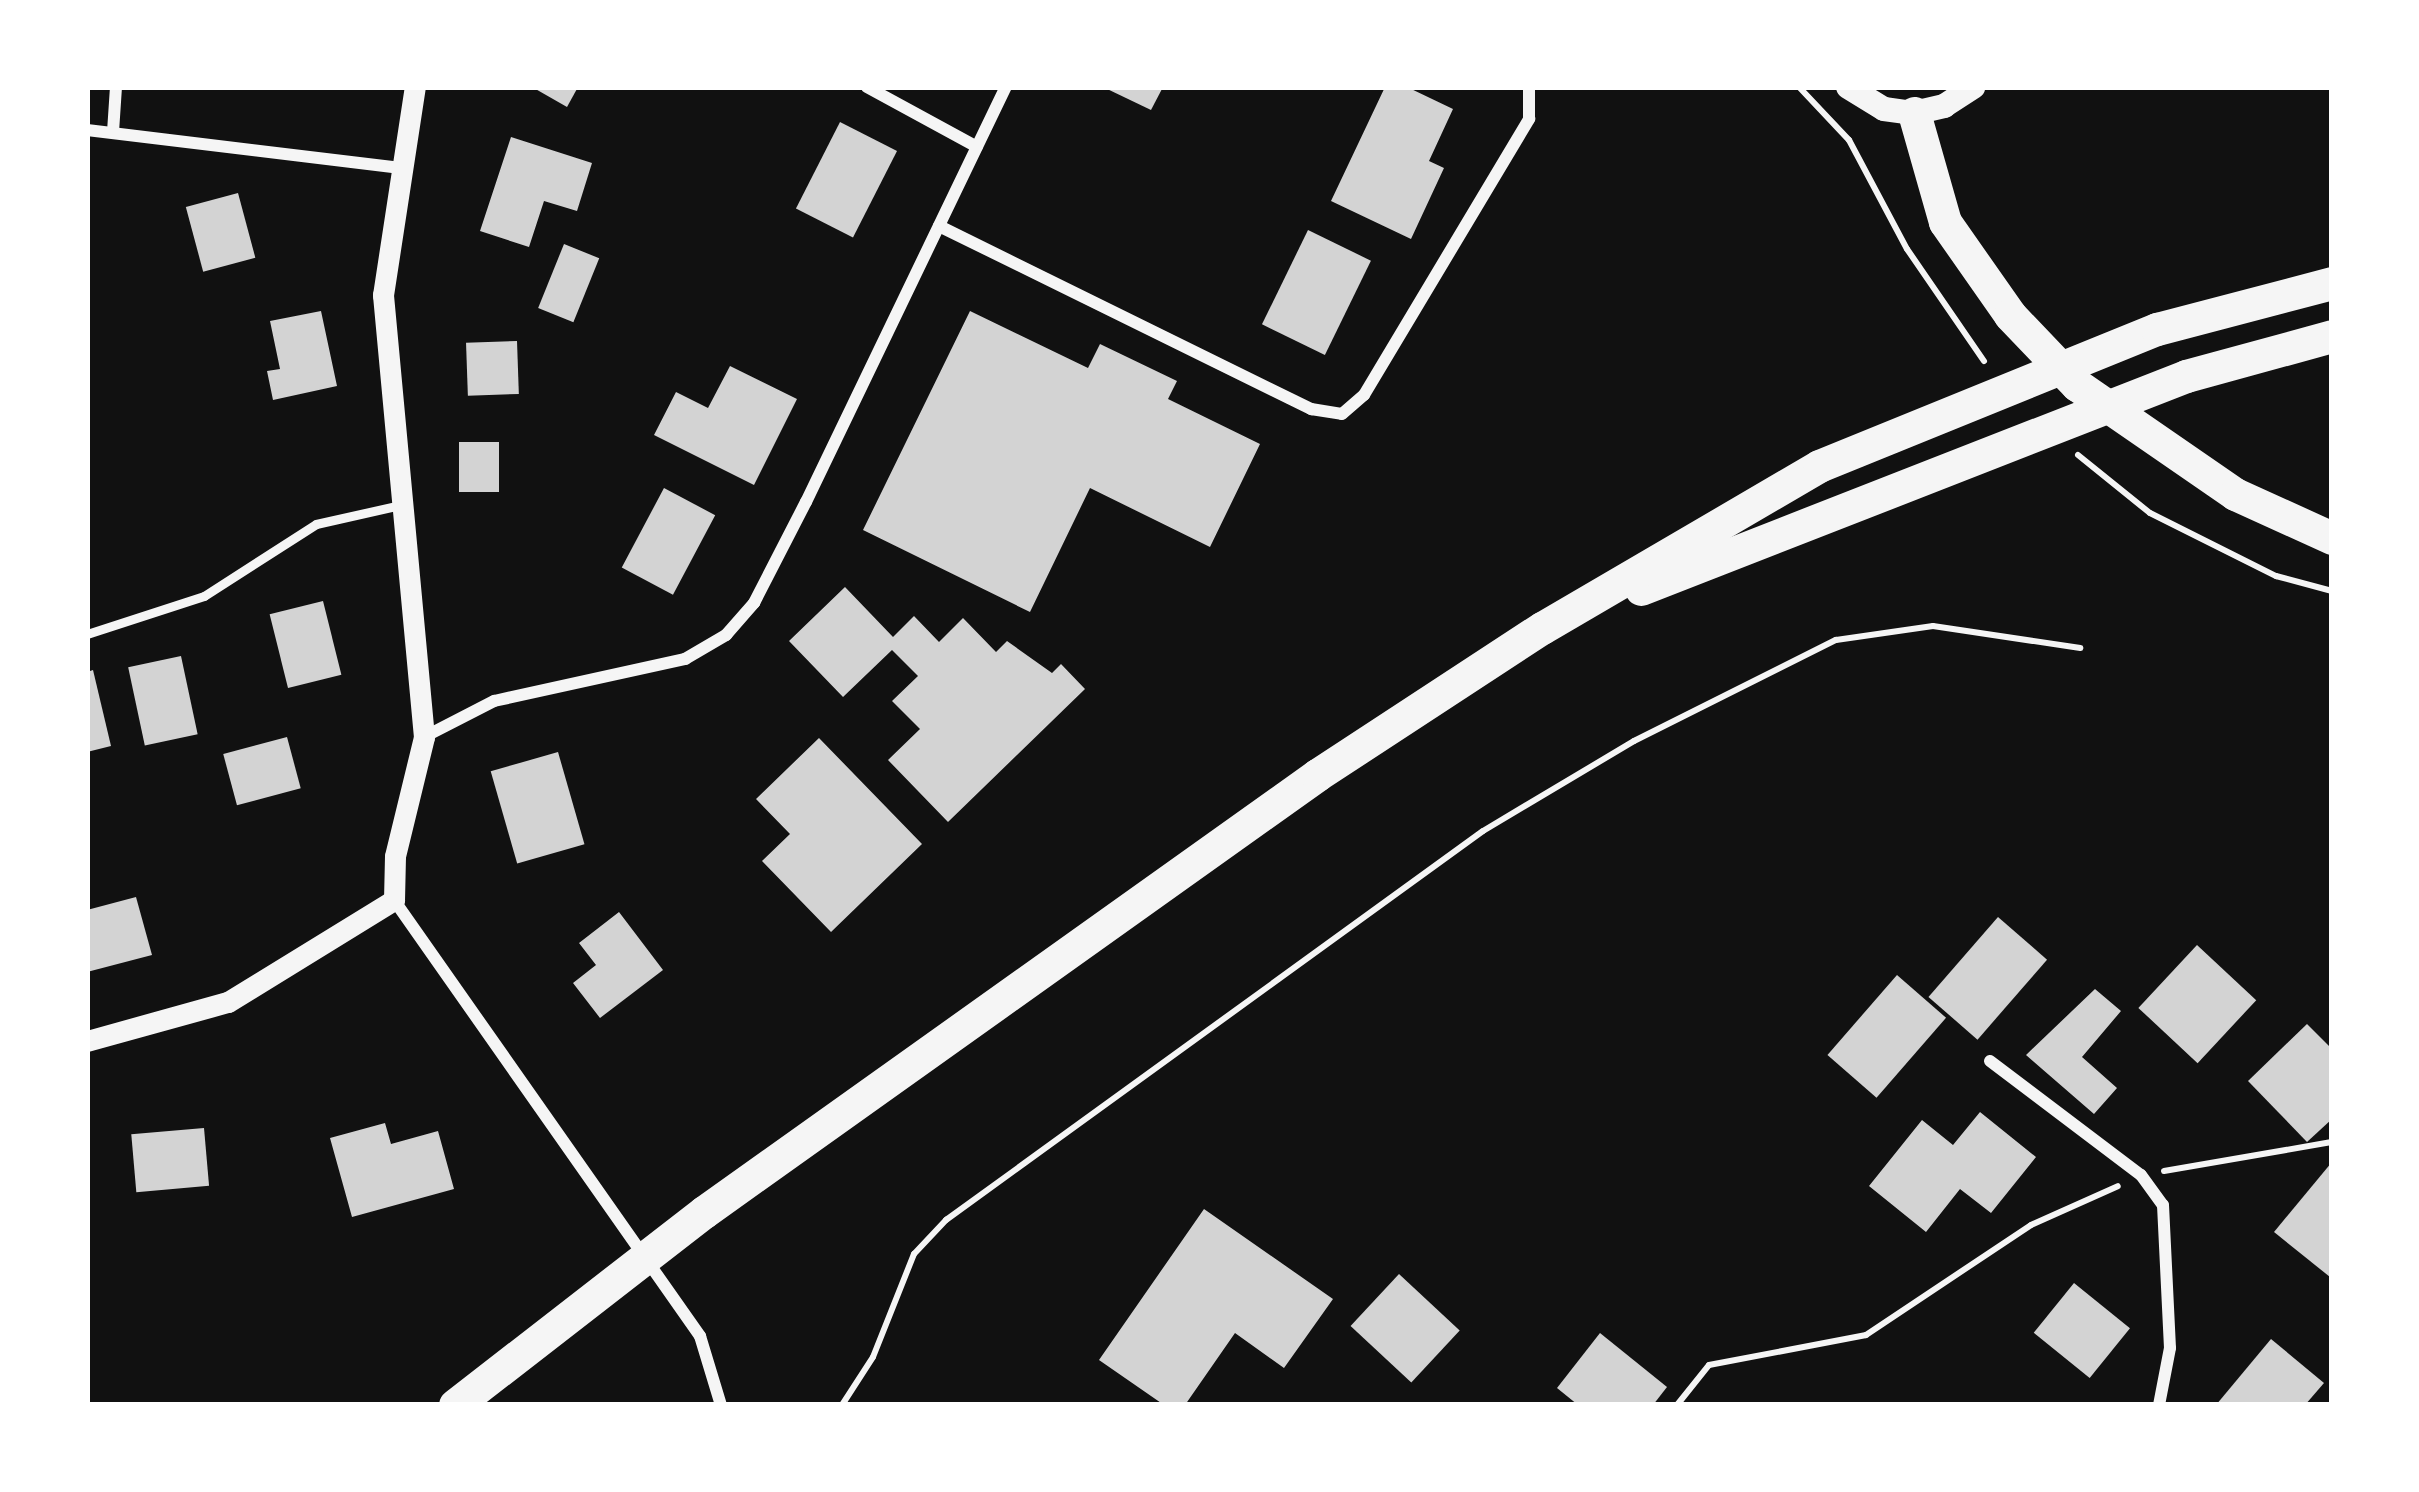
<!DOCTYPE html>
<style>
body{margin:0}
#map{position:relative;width:2419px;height:1492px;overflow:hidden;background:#111;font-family:Figtree,sans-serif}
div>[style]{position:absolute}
.building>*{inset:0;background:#d3d3d3;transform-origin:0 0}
.path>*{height:6px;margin:-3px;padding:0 3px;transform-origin:3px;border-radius:3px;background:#f5f5f5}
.service>*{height:9px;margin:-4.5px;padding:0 4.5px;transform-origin:4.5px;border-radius:4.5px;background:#f5f5f5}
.minor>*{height:12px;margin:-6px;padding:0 6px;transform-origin:6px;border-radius:6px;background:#f5f5f5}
.tertiary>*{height:21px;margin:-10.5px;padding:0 10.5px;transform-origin:10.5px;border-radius:10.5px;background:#f5f5f5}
.secondary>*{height:24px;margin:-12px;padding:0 12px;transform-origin:12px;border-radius:12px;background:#f5f5f5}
.trunk>*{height:33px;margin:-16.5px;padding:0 16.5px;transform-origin:16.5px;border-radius:16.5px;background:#f5f5f5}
span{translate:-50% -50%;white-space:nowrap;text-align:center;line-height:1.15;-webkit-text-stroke:10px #fff;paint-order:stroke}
.frame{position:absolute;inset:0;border:90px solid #fff;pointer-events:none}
</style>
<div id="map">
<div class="building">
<i style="clip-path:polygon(532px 87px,578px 87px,567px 107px)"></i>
<i style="clip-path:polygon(1103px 87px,1163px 87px,1151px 110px)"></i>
<i style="clip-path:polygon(1385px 87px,1407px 87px,1453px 109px,1429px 161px,1444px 168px,1411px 239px,1331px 201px)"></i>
<i style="left:840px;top:122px;width:64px;height:97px;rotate:27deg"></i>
<i style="clip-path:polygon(511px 137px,592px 163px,577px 211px,544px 201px,529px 247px,480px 231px)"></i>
<i style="left:238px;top:193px;width:67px;height:54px;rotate:75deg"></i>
<i style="left:1308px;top:230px;width:70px;height:105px;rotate:26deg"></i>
<i style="left:564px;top:244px;width:38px;height:69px;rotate:22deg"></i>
<i style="clip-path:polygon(321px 311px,337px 386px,273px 400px,267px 371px,280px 369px,270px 321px)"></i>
<i style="clip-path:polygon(970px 311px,1088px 368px,1100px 344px,1177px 381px,1168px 399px,1260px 444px,1210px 547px,1090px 488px,1030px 612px,863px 530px)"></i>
<i style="left:517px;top:341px;width:53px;height:51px;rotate:88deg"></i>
<i style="clip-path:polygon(730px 366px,797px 399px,754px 485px,654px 435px,676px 392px,708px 408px)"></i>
<i style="left:459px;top:442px;width:40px;height:50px"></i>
<i style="left:664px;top:488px;width:58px;height:90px;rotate:28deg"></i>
<i style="clip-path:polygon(845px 587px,893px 637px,914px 616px,939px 642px,963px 618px,996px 652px,1007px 641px,1052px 673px,1061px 664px,1085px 689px,948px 822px,888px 760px,920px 729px,892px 701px,918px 676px,892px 650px,843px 697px,789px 641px)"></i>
<i style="left:323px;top:601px;width:76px;height:55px;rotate:76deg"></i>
<i style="left:181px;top:656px;width:80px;height:54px;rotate:78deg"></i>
<i style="clip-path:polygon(93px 670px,111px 746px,87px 752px,87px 672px)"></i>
<i style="left:287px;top:737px;width:53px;height:66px;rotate:75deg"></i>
<i style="clip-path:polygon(819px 738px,922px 844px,831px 932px,762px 861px,790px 834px,756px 799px)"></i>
<i style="left:558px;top:752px;width:96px;height:70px;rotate:74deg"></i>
<i style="clip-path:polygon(136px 897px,152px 955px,87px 972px,87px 910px)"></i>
<i style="clip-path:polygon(619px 912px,663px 970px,600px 1018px,573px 983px,596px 965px,579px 943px)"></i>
<i style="left:1998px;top:917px;width:65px;height:106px;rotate:41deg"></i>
<i style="left:2197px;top:945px;width:81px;height:86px;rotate:43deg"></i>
<i style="left:1897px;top:975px;width:65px;height:106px;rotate:41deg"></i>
<i style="clip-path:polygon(2095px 989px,2121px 1011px,2082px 1057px,2117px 1088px,2094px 1114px,2026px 1055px)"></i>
<i style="clip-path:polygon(2307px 1024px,2332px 1049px,2332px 1119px,2307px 1142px,2248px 1081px)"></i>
<i style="clip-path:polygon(1980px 1112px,2036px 1157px,1991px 1213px,1960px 1189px,1926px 1232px,1869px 1186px,1922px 1120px,1953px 1145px)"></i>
<i style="clip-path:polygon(385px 1123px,391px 1144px,438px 1131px,454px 1189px,352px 1217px,330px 1138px)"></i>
<i style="left:204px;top:1128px;width:58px;height:73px;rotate:85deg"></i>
<i style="clip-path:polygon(2332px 1162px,2332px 1274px,2330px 1277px,2274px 1232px)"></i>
<i style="clip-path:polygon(1204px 1209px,1333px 1299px,1284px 1368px,1235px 1333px,1185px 1405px,1164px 1405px,1099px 1360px)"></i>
<i style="left:1399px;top:1274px;width:83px;height:71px;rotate:43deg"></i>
<i style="left:2074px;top:1283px;width:72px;height:64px;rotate:39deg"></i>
<i style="clip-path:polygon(1600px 1333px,1667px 1387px,1653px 1405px,1578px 1405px,1557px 1388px)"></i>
<i style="clip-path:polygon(2271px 1339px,2324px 1383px,2305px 1405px,2216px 1405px)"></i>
</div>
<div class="path">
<i style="left:1799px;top:87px;width:73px;rotate:46.7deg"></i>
<i style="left:1849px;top:140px;width:123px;rotate:62deg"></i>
<i style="left:1907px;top:249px;width:136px;rotate:55.5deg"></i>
<i style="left:2078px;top:455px;width:92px;rotate:38.9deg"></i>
<i style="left:2150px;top:513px;width:141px;rotate:26.6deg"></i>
<i style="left:2276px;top:576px;width:58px;rotate:15deg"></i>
<i style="left:2164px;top:1171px;width:170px;rotate:-9.8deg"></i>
<i style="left:842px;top:1405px;width:57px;rotate:-57.1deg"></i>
<i style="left:873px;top:1357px;width:111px;rotate:-68.3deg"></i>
<i style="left:914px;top:1254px;width:47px;rotate:-46.7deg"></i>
<i style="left:946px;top:1220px;width:663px;rotate:-35.92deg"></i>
<i style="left:1483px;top:831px;width:176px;rotate:-30.8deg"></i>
<i style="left:1634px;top:741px;width:226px;rotate:-26.6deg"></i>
<i style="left:1836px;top:640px;width:98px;rotate:-8.2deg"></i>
<i style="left:1933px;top:626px;width:149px;rotate:8.5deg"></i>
<i style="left:1677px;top:1405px;width:51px;rotate:-51.3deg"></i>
<i style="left:1709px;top:1365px;width:160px;rotate:-10.8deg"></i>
<i style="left:1866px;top:1335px;width:198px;rotate:-33.7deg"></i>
<i style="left:2031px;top:1225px;width:95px;rotate:-24.1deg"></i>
</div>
<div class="service">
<i style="left:87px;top:634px;width:123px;rotate:-18deg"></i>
<i style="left:204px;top:596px;width:133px;rotate:-32.7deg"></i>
<i style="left:316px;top:524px;width:86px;rotate:-12.7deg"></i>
</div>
<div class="minor">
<i style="left:867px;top:87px;width:125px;rotate:28.6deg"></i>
<i style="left:87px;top:130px;width:314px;rotate:6.9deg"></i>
<i style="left:113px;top:132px;width:45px;rotate:-86.2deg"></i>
<i style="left:939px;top:226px;width:415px;rotate:26.2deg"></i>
<i style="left:1311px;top:409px;width:31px;rotate:9deg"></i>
<i style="left:1342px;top:414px;width:29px;rotate:-41deg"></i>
<i style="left:1364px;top:395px;width:322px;rotate:-59.1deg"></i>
<i style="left:1529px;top:119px;width:32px;rotate:-90deg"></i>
<i style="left:424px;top:737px;width:79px;rotate:-27.2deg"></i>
<i style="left:494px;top:701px;width:196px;rotate:-12.4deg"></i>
<i style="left:685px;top:659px;width:48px;rotate:-30.3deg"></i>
<i style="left:726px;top:635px;width:43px;rotate:-48.8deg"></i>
<i style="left:754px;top:603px;width:114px;rotate:-62.8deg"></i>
<i style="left:806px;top:502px;width:461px;rotate:-64.3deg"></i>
<i style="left:394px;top:900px;width:533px;rotate:54.94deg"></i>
<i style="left:700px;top:1336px;width:72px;rotate:73.1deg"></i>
<i style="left:1990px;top:1061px;width:189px;rotate:37.1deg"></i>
<i style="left:2141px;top:1175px;width:37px;rotate:54deg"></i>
<i style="left:2163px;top:1205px;width:143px;rotate:87.2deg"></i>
<i style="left:2170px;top:1348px;width:58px;rotate:100.9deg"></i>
</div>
<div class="tertiary">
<i style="left:87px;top:1041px;width:146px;rotate:-15.5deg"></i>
<i style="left:228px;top:1002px;width:195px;rotate:-31.6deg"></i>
<i style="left:394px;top:900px;width:44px;rotate:-88.7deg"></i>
<i style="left:395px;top:856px;width:122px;rotate:-76.3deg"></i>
<i style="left:424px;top:737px;width:444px;rotate:-95.3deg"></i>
<i style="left:383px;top:295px;width:210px;rotate:-81.3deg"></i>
</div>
<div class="secondary">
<i style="left:1848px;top:87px;width:42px;rotate:31.4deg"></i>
<i style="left:1884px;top:109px;width:30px;rotate:8deg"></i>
<i style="left:1914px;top:113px;width:31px;rotate:-13deg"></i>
<i style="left:1944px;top:106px;width:35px;rotate:-33deg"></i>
</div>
<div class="trunk">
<i style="left:1914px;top:113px;width:113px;rotate:74.1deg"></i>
<i style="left:1945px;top:222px;width:113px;rotate:55deg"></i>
<i style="left:2010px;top:315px;width:97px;rotate:46.3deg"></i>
<i style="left:2077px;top:385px;width:192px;rotate:34.6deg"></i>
<i style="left:2235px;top:494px;width:107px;rotate:24.4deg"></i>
<i style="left:1641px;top:589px;width:585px;rotate:-21.35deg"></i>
<i style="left:2186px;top:376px;width:151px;rotate:-15.3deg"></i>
<i style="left:455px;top:1405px;width:315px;rotate:-37.8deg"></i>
<i style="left:704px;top:1212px;width:753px;rotate:-35.48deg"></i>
<i style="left:1317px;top:775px;width:269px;rotate:-33.2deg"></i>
<i style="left:1542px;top:628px;width:321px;rotate:-30.3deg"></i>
<i style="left:1819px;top:466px;width:365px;rotate:-22.1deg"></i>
<i style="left:2157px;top:329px;width:181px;rotate:-14.7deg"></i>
</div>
<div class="frame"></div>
</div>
